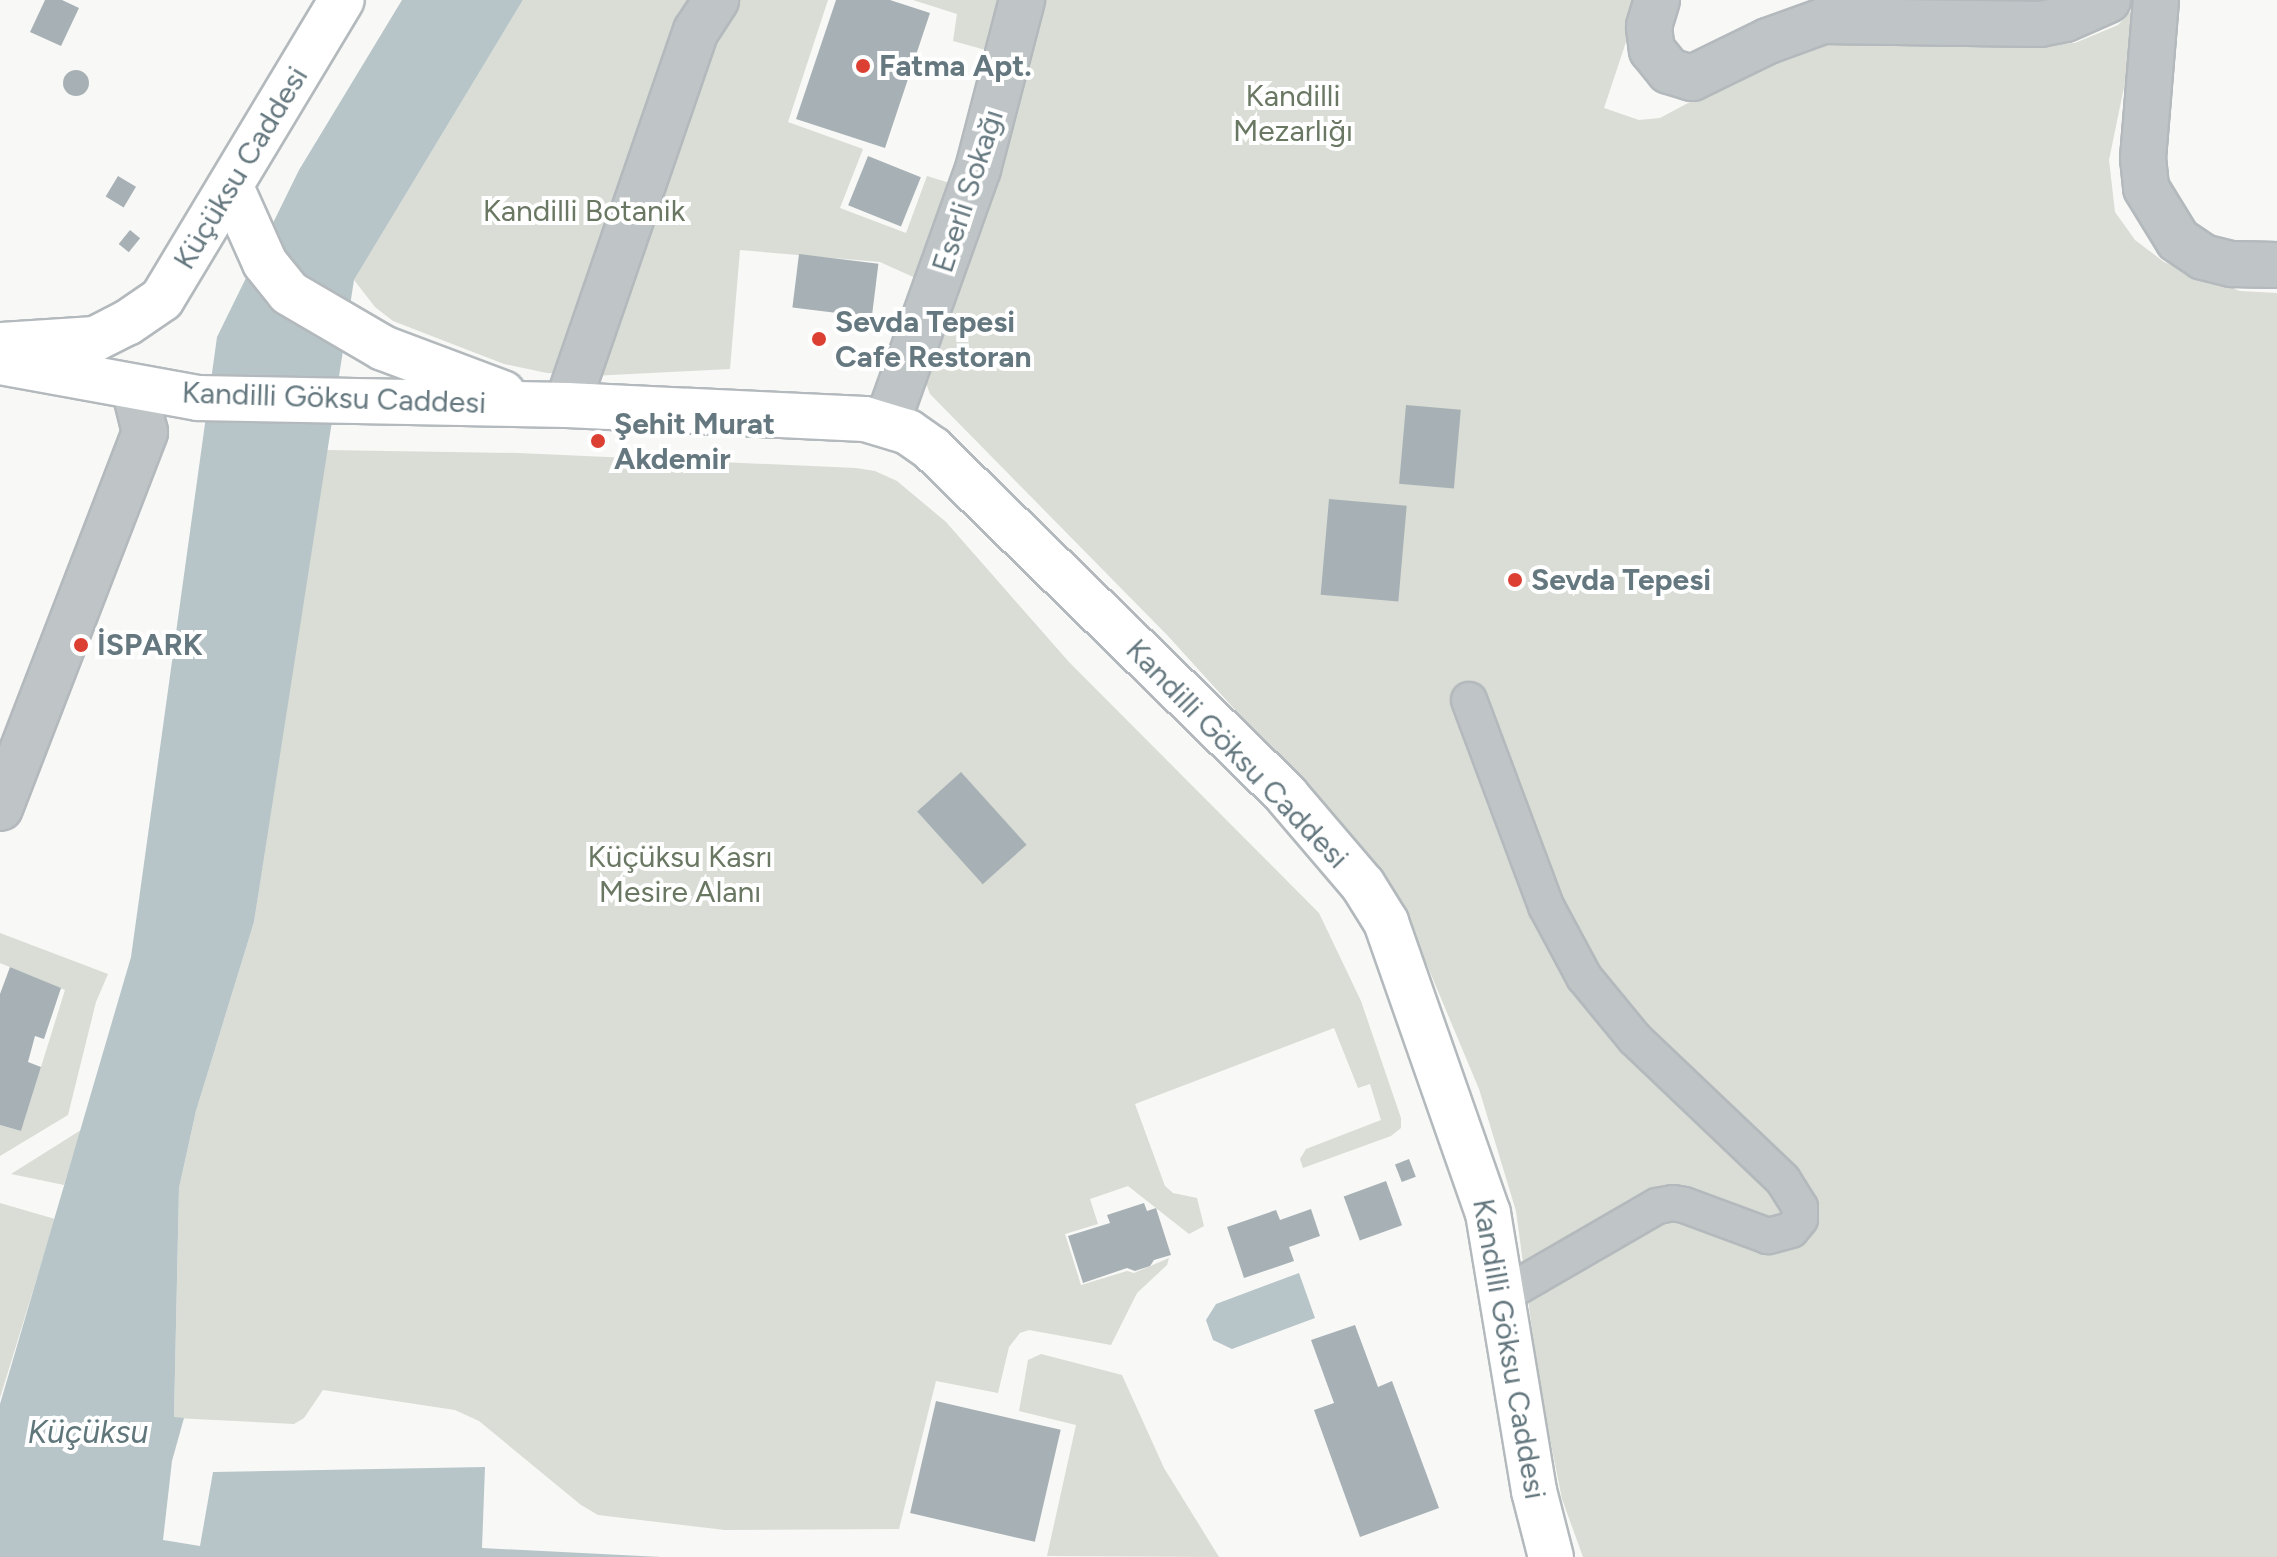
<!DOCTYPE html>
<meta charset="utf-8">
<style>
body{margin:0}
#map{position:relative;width:2277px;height:1557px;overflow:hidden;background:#f8f8f6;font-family:Figtree,sans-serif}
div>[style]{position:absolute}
.green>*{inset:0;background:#d9ddd5}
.water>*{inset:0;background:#b7c5c8}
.building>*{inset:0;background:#a7b1b5;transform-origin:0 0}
.round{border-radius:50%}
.roads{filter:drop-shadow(2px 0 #b3b9bc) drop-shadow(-2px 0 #b3b9bc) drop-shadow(0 2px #b3b9bc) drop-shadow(0 -2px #b3b9bc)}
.pedestrian>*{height:34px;margin:-17px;padding:0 17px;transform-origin:17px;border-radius:17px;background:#bfc5c7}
.minor>*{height:44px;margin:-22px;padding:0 22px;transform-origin:22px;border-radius:22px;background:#bfc5c7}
.tertiary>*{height:44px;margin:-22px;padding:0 22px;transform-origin:22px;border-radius:22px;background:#bfc5c7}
.primary>*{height:44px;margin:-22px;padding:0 22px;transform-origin:22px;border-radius:22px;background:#fff}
.dots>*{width:22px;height:22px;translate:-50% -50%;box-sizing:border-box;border:4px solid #fff;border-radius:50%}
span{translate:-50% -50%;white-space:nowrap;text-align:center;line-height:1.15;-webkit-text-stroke:8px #fff;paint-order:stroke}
.poi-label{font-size:30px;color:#65787f;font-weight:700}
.left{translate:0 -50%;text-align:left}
.park-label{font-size:30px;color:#6a7863}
.street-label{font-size:30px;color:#65787f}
.water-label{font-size:32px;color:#5f767a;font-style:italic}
</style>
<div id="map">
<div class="green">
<i style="clip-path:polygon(523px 0,828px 0,788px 122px,863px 149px,840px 208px,906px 233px,927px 176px,953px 184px,922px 281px,880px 262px,740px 250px,730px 369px,591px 376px,547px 373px,504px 364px,393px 321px,375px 307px,354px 280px)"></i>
<i style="clip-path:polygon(913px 0,1002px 0,993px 52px,953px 41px,957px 14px)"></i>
<i style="clip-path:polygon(1040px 0,1640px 0,1604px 108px,1639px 120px,1660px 118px,1806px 40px,2018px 45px,2075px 43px,2118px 25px,2142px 0,2109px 160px,2115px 212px,2135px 240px,2164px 262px,2240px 291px,2277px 293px,2277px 1557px,1583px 1557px,1562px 1499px,1540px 1389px,1516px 1211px,1479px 1089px,1404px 910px,1367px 855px,1168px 636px,930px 394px,923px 375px)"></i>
<i style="clip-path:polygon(326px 450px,518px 453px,856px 468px,875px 471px,897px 481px,946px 522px,1069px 662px,1319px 913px,1361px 1001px,1401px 1118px,1401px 1128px,1391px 1136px,1303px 1168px,1300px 1159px,1306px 1149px,1381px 1120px,1370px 1084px,1358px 1088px,1334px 1028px,1135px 1104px,1165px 1186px,1173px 1193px,1197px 1198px,1204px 1226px,1189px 1234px,1128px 1186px,1090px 1199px,1098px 1224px,1065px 1234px,1081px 1285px,1127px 1271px,1134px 1273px,1169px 1258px,1167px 1265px,1137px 1293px,1111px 1345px,1029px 1330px,1020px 1333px,1009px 1347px,998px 1393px,936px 1381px,899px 1529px,725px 1530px,598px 1515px,581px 1505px,479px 1421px,455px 1410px,323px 1390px,304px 1418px,294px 1424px,174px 1418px,179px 1188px,196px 1111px,254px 922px)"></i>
<i style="clip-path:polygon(0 933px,108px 974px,96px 1002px,68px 1115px,0 1156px,0 1125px,21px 1131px,65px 990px,0 963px)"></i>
<i style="clip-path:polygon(81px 1130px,64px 1185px,11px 1174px)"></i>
<i style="clip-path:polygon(0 1203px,55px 1219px,0 1398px)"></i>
<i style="clip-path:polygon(1041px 1354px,1122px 1375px,1164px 1468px,1219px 1557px,1047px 1556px,1076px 1425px,1019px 1411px,1028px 1360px)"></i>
</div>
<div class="water">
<i style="clip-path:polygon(402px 0,523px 0,354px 280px,254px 922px,196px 1111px,179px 1188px,174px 1417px,184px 1418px,172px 1461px,163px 1540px,200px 1546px,213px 1472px,485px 1467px,482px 1548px,661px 1557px,0 1557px,0 1404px,131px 957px,217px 337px,299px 170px)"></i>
<i style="clip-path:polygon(1299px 1273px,1315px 1318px,1232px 1349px,1213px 1340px,1206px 1320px,1216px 1304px)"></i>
</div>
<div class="building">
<i style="clip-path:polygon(45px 0,62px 0,79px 8px,61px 46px,30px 32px)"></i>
<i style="clip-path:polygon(836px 0,890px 0,930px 13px,885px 148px,796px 119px)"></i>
<i class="round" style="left:63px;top:70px;width:26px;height:26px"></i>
<i style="left:868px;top:156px;width:57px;height:53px;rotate:22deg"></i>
<i style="left:118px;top:176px;width:21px;height:24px;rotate:31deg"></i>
<i style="left:130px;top:230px;width:13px;height:18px;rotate:39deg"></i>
<i style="left:799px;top:254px;width:80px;height:54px;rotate:7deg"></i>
<i style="left:1406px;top:405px;width:55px;height:79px;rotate:5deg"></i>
<i style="left:1329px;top:499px;width:78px;height:96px;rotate:5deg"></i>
<i style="left:961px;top:772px;width:98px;height:59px;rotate:48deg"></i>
<i style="clip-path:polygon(10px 967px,61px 988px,44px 1039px,35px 1036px,28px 1062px,41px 1067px,21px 1131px,0 1125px,0 994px)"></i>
<i style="left:1409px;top:1159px;width:19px;height:15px;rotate:69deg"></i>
<i style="left:1386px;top:1181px;width:47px;height:45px;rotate:70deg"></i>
<i style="clip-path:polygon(1144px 1203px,1147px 1211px,1156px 1208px,1171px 1255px,1154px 1260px,1150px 1266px,1135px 1271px,1127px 1268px,1083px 1283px,1068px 1236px,1110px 1223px,1107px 1215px)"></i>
<i style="clip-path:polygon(1311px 1209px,1320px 1236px,1289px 1247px,1294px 1261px,1244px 1278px,1227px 1227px,1276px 1210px,1280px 1220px)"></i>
<i style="clip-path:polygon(1355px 1325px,1378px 1387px,1392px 1381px,1439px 1508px,1360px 1537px,1314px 1410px,1334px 1403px,1311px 1340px)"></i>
<i style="left:936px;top:1401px;width:128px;height:115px;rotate:13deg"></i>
</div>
<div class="roads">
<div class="pedestrian">
<i style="left:1469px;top:700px;width:220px;rotate:69.5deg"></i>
<i style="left:1546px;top:906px;width:81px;rotate:61.8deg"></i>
<i style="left:1584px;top:977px;width:80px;rotate:50.6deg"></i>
<i style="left:1635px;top:1039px;width:204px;rotate:43.6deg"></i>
<i style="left:1783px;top:1180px;width:32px;rotate:58deg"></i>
<i style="left:1800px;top:1207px;width:12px;rotate:90deg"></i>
<i style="left:1800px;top:1219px;width:14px;rotate:129deg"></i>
<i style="left:1791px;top:1230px;width:24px;rotate:165deg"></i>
<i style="left:1768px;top:1236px;width:90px;rotate:-159.7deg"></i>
<i style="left:1684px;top:1205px;width:11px;rotate:-170deg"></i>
<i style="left:1673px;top:1203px;width:16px;rotate:169deg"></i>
<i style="left:1657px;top:1206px;width:179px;rotate:149.9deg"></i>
</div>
<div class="minor">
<i style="left:1657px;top:0;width:28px;rotate:107deg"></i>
<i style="left:1649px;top:27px;width:23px;rotate:83deg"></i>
<i style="left:1652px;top:50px;width:27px;rotate:51deg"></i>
<i style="left:1669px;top:71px;width:24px;rotate:17deg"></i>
<i style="left:1692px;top:78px;width:85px;rotate:-26deg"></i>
<i style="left:1768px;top:41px;width:59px;rotate:-20deg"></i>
<i style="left:1823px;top:21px;width:217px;rotate:0.8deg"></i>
<i style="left:2040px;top:24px;width:25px;rotate:-11deg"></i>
<i style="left:2065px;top:19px;width:47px;rotate:-23.8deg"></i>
<i style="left:2156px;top:0;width:159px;rotate:94.7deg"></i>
<i style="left:2143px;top:158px;width:30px;rotate:84deg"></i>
<i style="left:2146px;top:188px;width:61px;rotate:58.4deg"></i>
<i style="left:2178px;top:240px;width:30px;rotate:34deg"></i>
<i style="left:2203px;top:257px;width:30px;rotate:14deg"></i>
<i style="left:2232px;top:264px;width:45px;rotate:1.3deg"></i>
<i style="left:567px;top:405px;width:396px;rotate:-71deg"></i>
<i style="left:696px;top:31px;width:37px;rotate:-57deg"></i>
<i style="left:887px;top:423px;width:270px;rotate:-70.3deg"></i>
<i style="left:978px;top:169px;width:175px;rotate:-75.4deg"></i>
</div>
<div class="tertiary">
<i style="left:0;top:808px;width:403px;rotate:-68.9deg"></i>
<i style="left:145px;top:432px;width:45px;rotate:-104deg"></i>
</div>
<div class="primary">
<i style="left:231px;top:187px;width:83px;rotate:65.9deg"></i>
<i style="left:265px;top:263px;width:38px;rotate:51deg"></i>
<i style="left:289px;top:293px;width:109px;rotate:30.3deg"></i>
<i style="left:383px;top:348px;width:128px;rotate:20.6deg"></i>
<i style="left:2px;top:345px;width:93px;rotate:-3.7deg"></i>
<i style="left:95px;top:339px;width:36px;rotate:-27deg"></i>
<i style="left:127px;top:323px;width:42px;rotate:-34.4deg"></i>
<i style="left:162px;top:299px;width:349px;rotate:-59deg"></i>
<i style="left:0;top:362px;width:201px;rotate:10.3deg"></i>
<i style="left:198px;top:398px;width:369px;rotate:1.1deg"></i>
<i style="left:567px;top:405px;width:298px;rotate:2.7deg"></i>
<i style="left:865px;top:419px;width:45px;rotate:16.8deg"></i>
<i style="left:908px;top:432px;width:29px;rotate:35deg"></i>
<i style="left:932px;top:449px;width:496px;rotate:44.3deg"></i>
<i style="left:1287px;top:796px;width:117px;rotate:49.5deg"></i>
<i style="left:1363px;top:885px;width:44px;rotate:58.1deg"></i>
<i style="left:1386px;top:922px;width:308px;rotate:70.7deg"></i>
<i style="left:1488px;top:1213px;width:282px;rotate:80.6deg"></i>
<i style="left:1534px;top:1491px;width:68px;rotate:75.6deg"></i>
</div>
</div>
<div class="dots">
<i style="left:863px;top:66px;background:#db4033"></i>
<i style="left:819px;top:339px;background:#db4033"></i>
<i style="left:598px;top:441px;background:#db4033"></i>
<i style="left:1515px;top:580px;background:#db4033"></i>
<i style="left:81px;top:645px;background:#db4033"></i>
</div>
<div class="poi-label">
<span class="left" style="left:879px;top:66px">Fatma Apt.</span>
<span class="left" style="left:835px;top:339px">Sevda Tepesi<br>Cafe Restoran</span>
<span class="left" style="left:614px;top:441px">Şehit Murat<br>Akdemir</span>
<span class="left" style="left:1531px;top:580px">Sevda Tepesi</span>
<span class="left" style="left:97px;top:645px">İSPARK</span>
</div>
<div class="park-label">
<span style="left:1293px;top:113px">Kandilli<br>Mezarlığı</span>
<span style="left:584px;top:211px">Kandilli Botanik</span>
<span style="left:680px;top:874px">Küçüksu Kasrı<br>Mesire Alanı</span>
</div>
<div class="street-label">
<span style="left:241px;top:168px;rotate:-59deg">Küçüksu Caddesi</span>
<span style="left:968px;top:191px;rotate:-72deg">Eserli Sokağı</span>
<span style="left:334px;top:398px;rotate:2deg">Kandilli Göksu Caddesi</span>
<span style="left:1237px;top:754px;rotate:46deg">Kandilli Göksu Caddesi</span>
<span style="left:1509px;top:1349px;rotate:80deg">Kandilli Göksu Caddesi</span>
</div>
<div class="water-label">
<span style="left:88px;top:1432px">Küçüksu</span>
</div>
</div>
